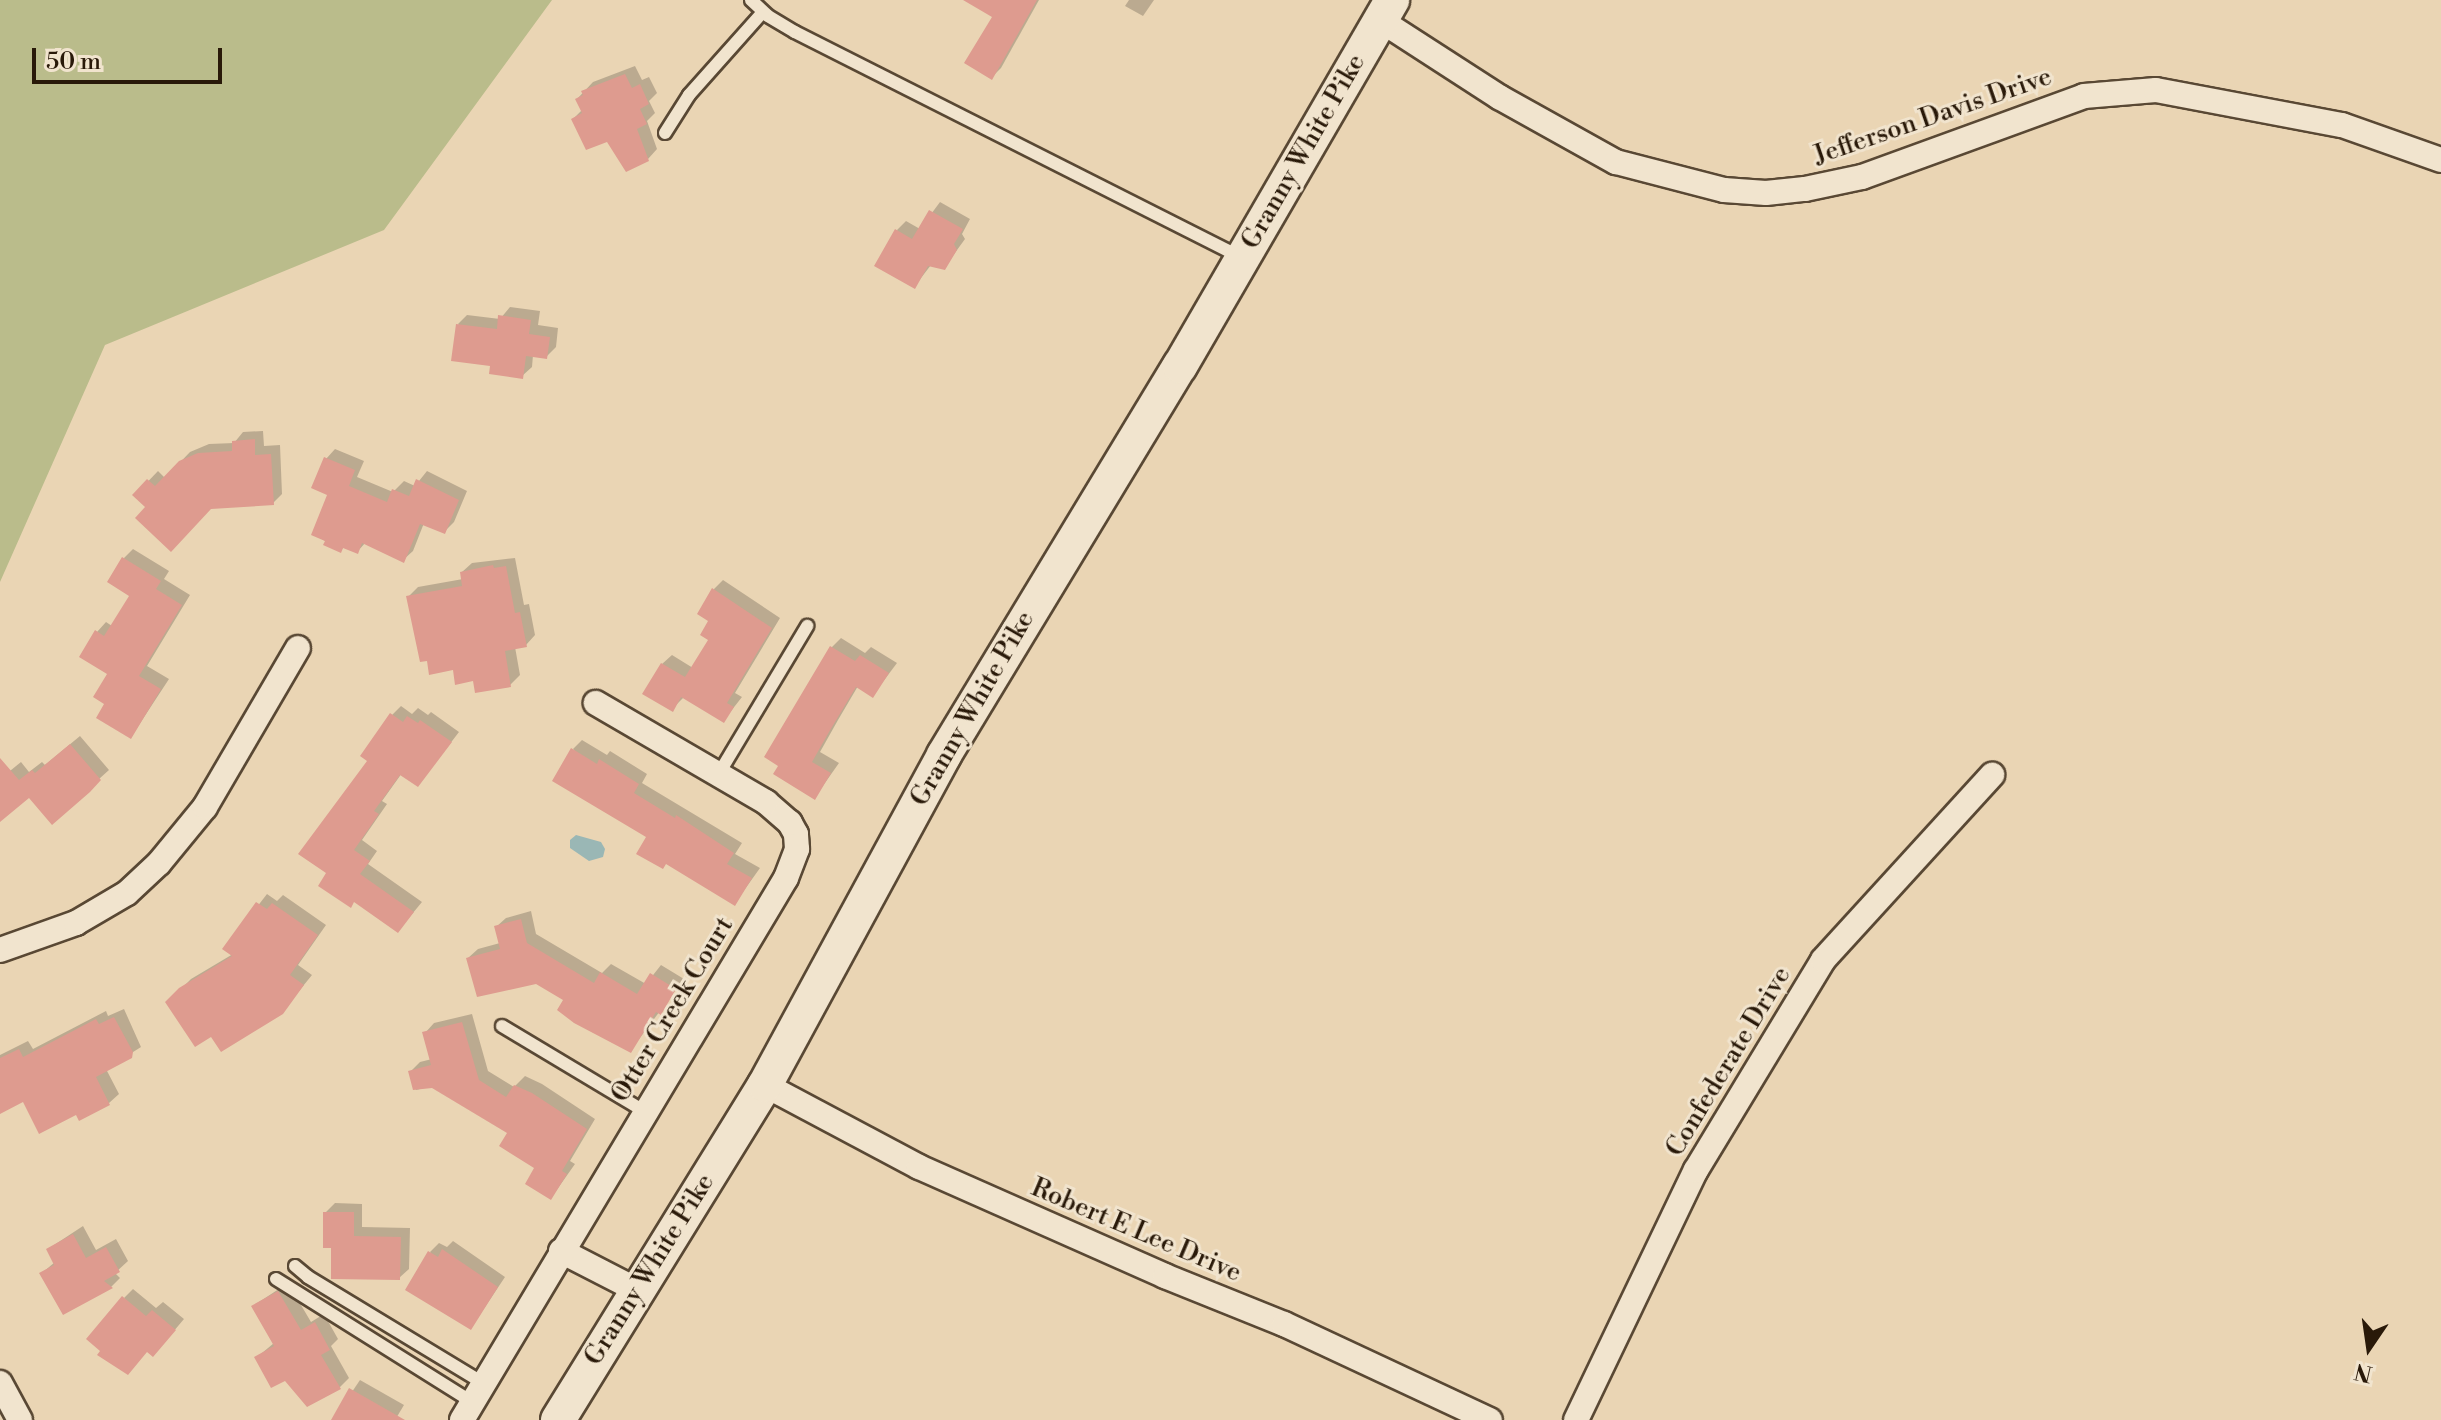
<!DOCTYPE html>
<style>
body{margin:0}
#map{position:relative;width:2441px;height:1420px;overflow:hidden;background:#ead5b4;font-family:"Libre Bodoni",serif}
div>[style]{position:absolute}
.green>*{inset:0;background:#babc8b}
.water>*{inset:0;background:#9ab7b5}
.shadow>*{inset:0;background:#0003}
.building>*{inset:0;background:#de9b8f}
.roads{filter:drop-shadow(2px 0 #594834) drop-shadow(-2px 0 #594834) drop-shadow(0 2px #594834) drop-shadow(0 -2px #594834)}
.lane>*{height:12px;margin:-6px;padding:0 6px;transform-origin:6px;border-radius:6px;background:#f1e4ce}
.street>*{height:24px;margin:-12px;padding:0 12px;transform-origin:12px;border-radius:12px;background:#f1e4ce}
.secondary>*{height:34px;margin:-17px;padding:0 17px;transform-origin:17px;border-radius:17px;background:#f1e4ce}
span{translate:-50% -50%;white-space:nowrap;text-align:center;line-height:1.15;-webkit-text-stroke:6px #f1e4ce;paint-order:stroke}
.street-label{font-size:26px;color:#291909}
.north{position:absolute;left:2329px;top:1308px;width:80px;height:80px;-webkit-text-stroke:6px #f1e4ce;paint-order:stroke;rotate:193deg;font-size:22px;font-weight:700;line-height:32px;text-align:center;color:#291909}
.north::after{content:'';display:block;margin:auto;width:28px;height:36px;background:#291909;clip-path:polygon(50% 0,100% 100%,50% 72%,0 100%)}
.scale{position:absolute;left:32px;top:48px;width:190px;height:36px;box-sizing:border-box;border:4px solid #291909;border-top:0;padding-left:10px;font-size:24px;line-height:28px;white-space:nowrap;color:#291909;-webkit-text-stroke:6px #f1e4ce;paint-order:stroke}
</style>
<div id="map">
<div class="green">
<i style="clip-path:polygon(0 0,552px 0,384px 230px,105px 345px,0 582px)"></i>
</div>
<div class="water">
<i style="clip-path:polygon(576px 835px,601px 842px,605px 849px,603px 857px,589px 861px,570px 848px,570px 840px)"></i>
</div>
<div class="shadow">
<i style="clip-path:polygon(992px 0,1039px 0,1001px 68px,992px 77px)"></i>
<i style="clip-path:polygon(1129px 0,1154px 0,1143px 16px,1125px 6px)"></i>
<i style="clip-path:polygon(635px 66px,642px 80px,649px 77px,657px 93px,649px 101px,655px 113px,647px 121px,657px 149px,648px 159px,573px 119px,582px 110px,577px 99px,593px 82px)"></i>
<i style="clip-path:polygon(940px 202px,970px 219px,962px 234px,965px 239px,944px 268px,931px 265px,914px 287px,897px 230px,906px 221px,920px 229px)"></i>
<i style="clip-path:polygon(510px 307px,540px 311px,538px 325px,558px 328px,556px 347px,546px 357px,533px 355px,532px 367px,522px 376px,493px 365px,458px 324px,467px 315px,500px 319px)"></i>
<i style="clip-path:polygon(263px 431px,264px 446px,280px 445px,282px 494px,273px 503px,148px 507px,135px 495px,158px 471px,165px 478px,190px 452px,209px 444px,234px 443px,243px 432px)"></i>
<i style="clip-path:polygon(335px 449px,364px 461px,357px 477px,393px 492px,404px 481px,415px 486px,427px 471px,467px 491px,454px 522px,445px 531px,424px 523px,413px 551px,403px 560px,366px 542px,357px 552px,345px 546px,341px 550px,313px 534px,330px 494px,326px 459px)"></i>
<i style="clip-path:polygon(133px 549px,169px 571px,164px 579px,190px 595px,147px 666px,169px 679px,131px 737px,107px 703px,110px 673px,97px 632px,106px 622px,112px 626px,131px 595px,124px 558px)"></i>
<i style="clip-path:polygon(515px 558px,524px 605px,529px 604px,535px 635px,526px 645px,515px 647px,520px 675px,510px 685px,474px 679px,454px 668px,408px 597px,418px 587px,463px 579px,462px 572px,472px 563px)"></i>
<i style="clip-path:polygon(723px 580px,780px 618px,735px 693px,742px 697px,724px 720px,684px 697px,672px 709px,662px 664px,672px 655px,693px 668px,710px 639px,714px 589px)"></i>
<i style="clip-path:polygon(841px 638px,865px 653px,871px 647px,897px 663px,873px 695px,858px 686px,838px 720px,820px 752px,839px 763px,815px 797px,776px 773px,832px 647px)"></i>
<i style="clip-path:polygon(401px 706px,412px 714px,418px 708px,428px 715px,431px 712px,459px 732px,426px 775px,402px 773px,382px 801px,387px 804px,362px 840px,377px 851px,368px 864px,422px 902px,398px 931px,355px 900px,329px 873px,370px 761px,392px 715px)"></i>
<i style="clip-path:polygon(80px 736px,109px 770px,99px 779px,29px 795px,0 820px,0 779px,21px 762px,29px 772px,42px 762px,45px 765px)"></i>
<i style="clip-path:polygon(582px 740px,607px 755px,610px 751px,647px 774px,642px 783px,742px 843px,735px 854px,760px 868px,735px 903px,649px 837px,573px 749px)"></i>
<i style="clip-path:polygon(267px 894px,277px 901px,283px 895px,326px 925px,298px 965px,312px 975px,282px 1012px,212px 1034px,168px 1002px,191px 979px,233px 954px,225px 948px)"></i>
<i style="clip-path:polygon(531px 911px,536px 934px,602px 973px,611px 964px,646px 984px,661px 965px,684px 979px,630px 1051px,560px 1010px,566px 999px,536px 982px,468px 958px,478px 949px,500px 943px,496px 927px,506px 918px)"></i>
<i style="clip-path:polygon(124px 1009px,141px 1047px,106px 1069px,119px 1094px,109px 1103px,80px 1118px,77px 1112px,24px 1099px,0 1112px,0 1055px,28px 1041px,33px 1049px,106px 1011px,108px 1016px)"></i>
<i style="clip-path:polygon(472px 1014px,488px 1071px,514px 1087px,525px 1076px,542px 1084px,595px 1119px,570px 1161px,575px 1164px,551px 1198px,537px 1167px,509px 1132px,432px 1086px,416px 1090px,410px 1072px,420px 1062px,432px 1059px,425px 1033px,434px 1023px)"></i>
<i style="clip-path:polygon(335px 1203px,362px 1204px,362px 1227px,410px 1228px,409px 1269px,399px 1278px,333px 1246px,325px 1213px)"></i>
<i style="clip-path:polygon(83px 1226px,96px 1250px,116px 1239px,128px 1261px,115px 1273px,120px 1278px,111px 1287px,63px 1312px,42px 1273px,55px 1262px,48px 1249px)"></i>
<i style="clip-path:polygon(453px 1241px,505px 1277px,471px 1328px,430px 1252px,439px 1243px,447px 1247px)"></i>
<i style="clip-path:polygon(288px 1283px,311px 1322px,324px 1314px,338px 1339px,331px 1346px,349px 1378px,339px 1388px,285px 1378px,256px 1358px,274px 1343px,253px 1306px)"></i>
<i style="clip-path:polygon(133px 1289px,156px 1308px,163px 1302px,184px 1319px,162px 1345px,124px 1298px)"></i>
<i style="clip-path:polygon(360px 1380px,404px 1405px,395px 1420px,333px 1420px)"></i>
</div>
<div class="building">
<i style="clip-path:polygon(963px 0,1037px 0,992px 80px,964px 63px,992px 17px)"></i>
<i style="clip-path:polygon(625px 74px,632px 88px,640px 84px,649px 104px,640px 109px,647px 124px,637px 129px,649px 161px,626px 172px,607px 142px,586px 150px,571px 119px,582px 113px,575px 99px,583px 95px,581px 91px)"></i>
<i style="clip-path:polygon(929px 210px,963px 229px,954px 244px,957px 250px,945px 270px,928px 266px,915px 289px,874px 266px,895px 229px,912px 239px)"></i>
<i style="clip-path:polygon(498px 315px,531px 320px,529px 334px,550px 337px,547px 359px,526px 356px,523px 379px,489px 374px,490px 366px,451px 361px,456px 324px,497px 329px)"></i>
<i style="clip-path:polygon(255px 439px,255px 455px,271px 454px,274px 505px,211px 509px,171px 552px,135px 518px,145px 507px,132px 495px,147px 479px,155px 486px,179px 461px,198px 453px,232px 451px,232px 441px)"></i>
<i style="clip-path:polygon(324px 457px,355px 470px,349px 486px,387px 502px,392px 489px,409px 496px,416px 479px,459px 500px,445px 534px,420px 524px,404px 563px,362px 543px,358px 554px,343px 548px,341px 553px,323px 545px,325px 541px,311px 535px,327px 495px,311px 488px)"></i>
<i style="clip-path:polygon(122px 557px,161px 581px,156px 589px,182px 605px,139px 676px,161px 689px,131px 739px,96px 718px,104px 704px,93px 697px,107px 674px,79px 657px,95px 630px,104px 636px,129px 596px,107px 582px)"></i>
<i style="clip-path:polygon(493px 565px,494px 568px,506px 566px,515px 613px,520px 612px,527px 647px,505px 651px,511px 687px,475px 693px,473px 681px,455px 685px,453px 670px,429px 675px,427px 661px,420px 662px,406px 596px,462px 586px,460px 572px)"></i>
<i style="clip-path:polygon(712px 588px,772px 628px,727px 703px,734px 707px,724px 723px,681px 697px,673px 712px,642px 694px,661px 663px,685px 677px,708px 640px,700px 635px,708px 621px,697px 614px)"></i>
<i style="clip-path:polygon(830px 646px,855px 661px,860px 655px,889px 673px,873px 698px,856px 687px,829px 732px,812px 762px,831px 773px,815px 800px,773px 774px,778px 766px,764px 757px)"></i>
<i style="clip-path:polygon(390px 713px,403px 722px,407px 716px,418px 723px,420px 720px,452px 742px,418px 787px,400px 775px,374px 811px,379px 814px,354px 850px,370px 861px,360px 874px,414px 912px,398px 933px,354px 902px,351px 908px,318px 886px,326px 873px,298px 854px,367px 761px,360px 756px)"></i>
<i style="clip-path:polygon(70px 744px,101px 780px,90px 792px,52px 825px,29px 798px,0 822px,0 758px,19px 780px,32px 770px,35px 773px)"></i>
<i style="clip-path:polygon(571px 748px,597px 764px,599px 759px,639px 784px,634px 793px,675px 818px,676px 815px,734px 853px,727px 864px,752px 878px,735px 906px,666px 864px,663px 869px,636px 854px,646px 837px,552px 781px)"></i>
<i style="clip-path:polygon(256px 902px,267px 909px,272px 903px,318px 935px,290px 975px,304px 985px,283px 1014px,221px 1052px,211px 1037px,195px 1047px,165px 1002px,179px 988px,232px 956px,222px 949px)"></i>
<i style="clip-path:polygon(521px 919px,527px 943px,594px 983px,600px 972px,637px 994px,650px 973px,676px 989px,661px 1015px,656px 1012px,631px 1053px,574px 1023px,557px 1010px,563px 1000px,536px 984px,477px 997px,466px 958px,500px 949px,494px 926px)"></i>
<i style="clip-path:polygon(114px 1017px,133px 1052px,132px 1058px,96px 1077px,110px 1105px,79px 1121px,76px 1115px,39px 1134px,23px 1102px,0 1114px,0 1058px,19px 1049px,23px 1057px,96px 1019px,99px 1024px)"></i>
<i style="clip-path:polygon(462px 1022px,479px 1080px,506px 1097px,514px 1085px,532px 1093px,587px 1129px,562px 1171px,567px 1174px,551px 1200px,525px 1184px,534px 1168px,499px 1146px,507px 1133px,432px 1088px,413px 1090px,408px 1071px,431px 1065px,422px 1032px)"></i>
<i style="clip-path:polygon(323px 1212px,354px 1212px,354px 1236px,401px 1237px,400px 1280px,331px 1279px,331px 1248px,323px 1248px)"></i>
<i style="clip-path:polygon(73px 1234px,86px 1258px,106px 1247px,120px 1272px,104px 1281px,113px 1288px,63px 1315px,39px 1273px,54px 1265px,46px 1249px)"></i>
<i style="clip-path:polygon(442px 1249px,498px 1287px,471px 1330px,405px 1290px,428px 1251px,438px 1257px)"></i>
<i style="clip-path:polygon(278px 1291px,301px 1330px,315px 1322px,330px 1350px,321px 1355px,341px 1389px,307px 1407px,285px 1381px,271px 1388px,254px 1357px,274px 1346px,251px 1306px)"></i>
<i style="clip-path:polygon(122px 1296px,146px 1316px,152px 1310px,176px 1330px,153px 1357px,147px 1352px,128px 1375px,97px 1355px,100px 1351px,86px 1339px)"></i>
<i style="clip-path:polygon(349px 1388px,405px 1420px,331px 1420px)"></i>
</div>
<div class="roads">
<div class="lane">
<i style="left:751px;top:0;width:23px;rotate:43deg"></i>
<i style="left:768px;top:16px;width:31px;rotate:31deg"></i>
<i style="left:795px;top:32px;width:500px;rotate:26.8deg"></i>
<i style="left:665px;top:133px;width:45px;rotate:-57.7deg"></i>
<i style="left:689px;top:95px;width:111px;rotate:-48.3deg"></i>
<i style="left:718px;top:775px;width:174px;rotate:-59.1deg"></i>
<i style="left:502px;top:1026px;width:165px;rotate:30.9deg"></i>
<i style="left:295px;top:1266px;width:17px;rotate:40deg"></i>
<i style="left:308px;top:1277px;width:205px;rotate:31.2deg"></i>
<i style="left:276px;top:1279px;width:231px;rotate:32.1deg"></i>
</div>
<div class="street">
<i style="left:1380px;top:20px;width:142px;rotate:32.9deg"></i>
<i style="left:1499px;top:97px;width:134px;rotate:29.1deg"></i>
<i style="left:1616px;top:162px;width:112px;rotate:14.5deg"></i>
<i style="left:1724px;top:190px;width:42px;rotate:4.1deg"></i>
<i style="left:1766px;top:193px;width:39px;rotate:-6deg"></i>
<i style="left:1805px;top:189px;width:58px;rotate:-11.9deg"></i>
<i style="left:1862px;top:177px;width:236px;rotate:-20deg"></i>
<i style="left:2084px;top:96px;width:72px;rotate:-4.8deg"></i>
<i style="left:2156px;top:90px;width:189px;rotate:10.7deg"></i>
<i style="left:2342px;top:125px;width:105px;rotate:19.5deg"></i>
<i style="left:0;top:950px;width:81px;rotate:-19.6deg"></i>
<i style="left:76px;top:923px;width:59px;rotate:-30.5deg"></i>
<i style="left:127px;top:893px;width:44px;rotate:-43.2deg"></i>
<i style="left:159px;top:863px;width:72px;rotate:-50.6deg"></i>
<i style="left:205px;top:807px;width:184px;rotate:-59.7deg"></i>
<i style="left:765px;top:1085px;width:174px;rotate:28deg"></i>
<i style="left:919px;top:1167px;width:269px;rotate:23.9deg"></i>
<i style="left:1165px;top:1276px;width:128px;rotate:22deg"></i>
<i style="left:1284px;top:1324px;width:227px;rotate:25deg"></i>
<i style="left:561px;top:1251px;width:85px;rotate:27.2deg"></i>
<i style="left:0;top:1383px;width:42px;rotate:61.6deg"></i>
<i style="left:462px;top:1420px;width:631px;rotate:-59.13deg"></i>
<i style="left:786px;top:878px;width:31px;rotate:-69deg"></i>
<i style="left:797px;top:849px;width:15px;rotate:-94deg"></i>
<i style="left:796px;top:834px;width:13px;rotate:-119deg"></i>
<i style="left:790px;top:823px;width:32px;rotate:-139deg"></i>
<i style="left:766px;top:802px;width:197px;rotate:-149.8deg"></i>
<i style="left:1576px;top:1420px;width:277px;rotate:-64.4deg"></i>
<i style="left:1696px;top:1170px;width:245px;rotate:-58.8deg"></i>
<i style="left:1823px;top:960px;width:251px;rotate:-47.6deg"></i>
</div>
<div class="secondary">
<i style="left:558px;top:1420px;width:394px;rotate:-58.3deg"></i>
<i style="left:765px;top:1085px;width:375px;rotate:-61.5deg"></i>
<i style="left:944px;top:755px;width:455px;rotate:-58.8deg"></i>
<i style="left:1180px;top:366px;width:423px;rotate:-59.9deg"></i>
</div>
</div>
<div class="street-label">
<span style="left:1933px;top:117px;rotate:-19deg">Jefferson Davis Drive</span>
<span style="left:1304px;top:152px;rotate:-60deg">Granny White Pike</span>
<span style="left:973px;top:709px;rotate:-60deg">Granny White Pike</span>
<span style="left:673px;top:1010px;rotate:-59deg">Otter Creek Court</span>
<span style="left:1729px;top:1062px;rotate:-59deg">Confederate Drive</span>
<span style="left:1136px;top:1231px;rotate:23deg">Robert E Lee Drive</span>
<span style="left:650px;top:1270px;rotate:-58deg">Granny White Pike</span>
</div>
<div class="north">N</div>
<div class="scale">50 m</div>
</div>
